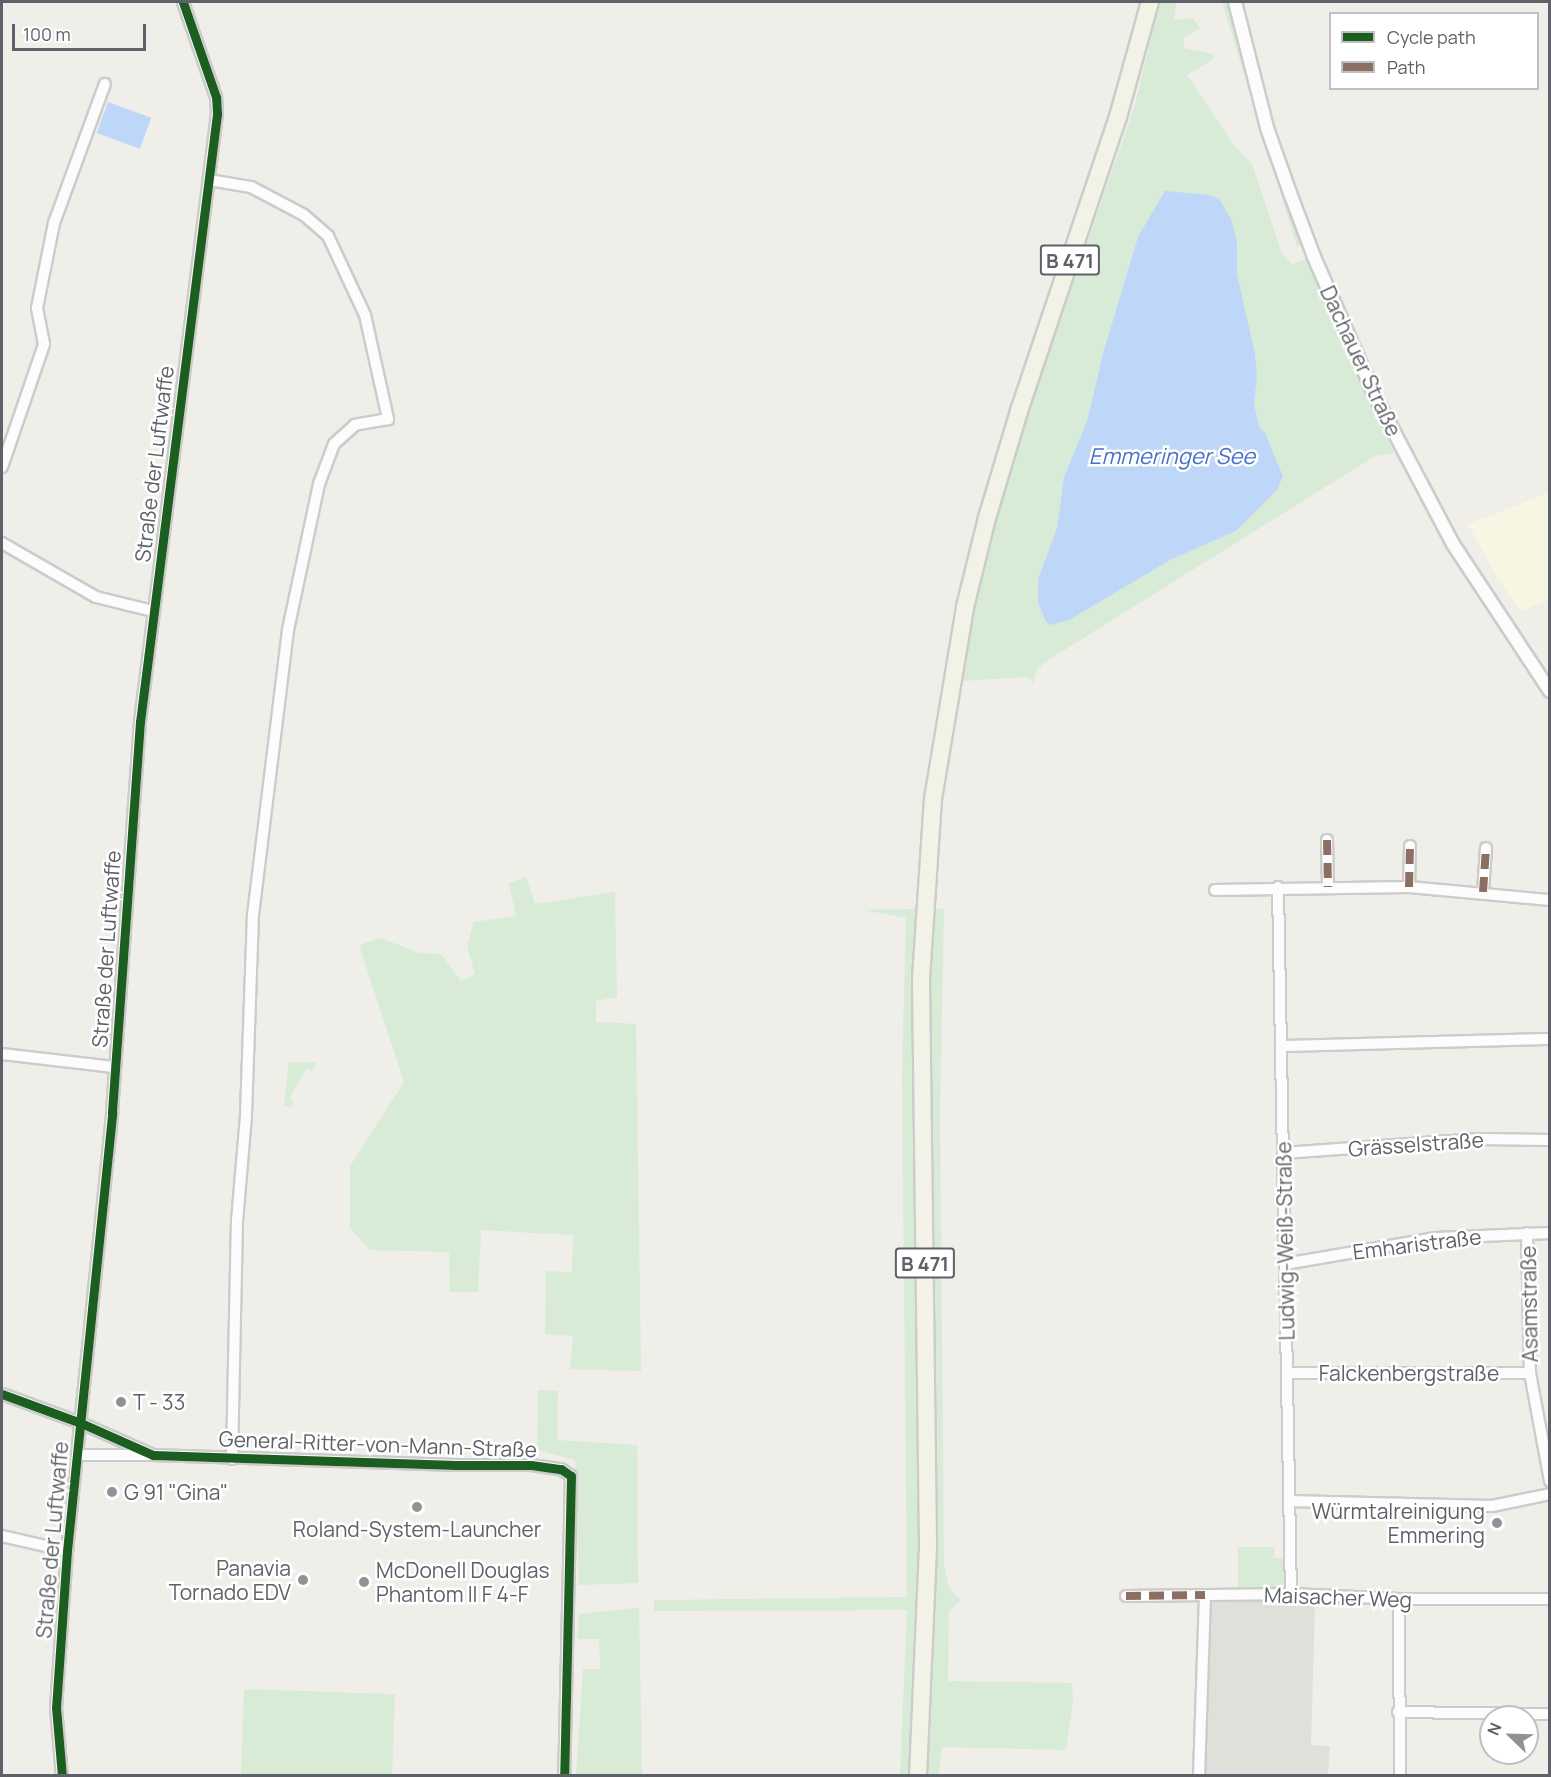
<!DOCTYPE html>
<meta charset="utf-8">
<style>
body{margin:0}
#map{position:relative;width:1551px;height:1777px;overflow:hidden;background:#efeee9;font-family:Manrope,sans-serif}
div>[style]{position:absolute}
.commercial>*{inset:0;background:#f7f6e3}
.industrial>*{inset:0;background:#e0dfda}
.green>*{inset:0;background:#d7ebd7;transform-origin:0 0}
.water>*{inset:0;background:#bed6f8;transform-origin:0 0}
.roads{filter:drop-shadow(2px 0 #cbcccb) drop-shadow(-2px 0 #cbcccb) drop-shadow(0 2px #cbcccb) drop-shadow(0 -2px #cbcccb)}
.minor>*{height:10px;margin:-5px;padding:0 5px;transform-origin:5px;border-radius:5px;background:#fdfcfc}
.tertiary>*{height:12px;margin:-6px;padding:0 6px;transform-origin:6px;border-radius:6px;background:#fdfcfc}
.trunk>*{height:16px;margin:-8px;padding:0 8px;transform-origin:8px;border-radius:8px;background:#f2f2e6}
.quiet>*{height:8px;margin-top:-4px;transform-origin:0;background:repeating-linear-gradient(90deg,#8d6e63 0 15px,transparent 0 23px)}
.cycleway>*{height:9px;margin:-4.5px;padding:0 4.5px;transform-origin:4.5px;border-radius:4.5px;background:#1b5e20}
.dots>*{width:16px;height:16px;translate:-50% -50%;box-sizing:border-box;border:3px solid #fff;border-radius:50%}
span{translate:-50% -50%;white-space:nowrap;text-align:center;line-height:1.15;-webkit-text-stroke:5px #fff;paint-order:stroke}
.shield-label span{padding:2px 4px;background:#fff;border:2px solid;border-radius:4px;-webkit-text-stroke-width:0}
.shield-label{font-size:20px;color:#5e6167;font-weight:700}
.street-label{font-size:21px;color:#5e6167}
.poi-label{font-size:21px;color:#5e6167}
.left{translate:0 -50%;text-align:left}
.right{translate:-100% -50%;text-align:right}
.water-label{font-size:22px;color:#4771c7;font-style:italic}
.frame{position:absolute;inset:0;border:3px solid #5e6167;pointer-events:none}
.legend{position:absolute;left:1329px;top:12px;width:210px;height:78px;box-sizing:border-box;background:#fff;border:2px solid #bfc0c2;margin:0;padding:8px 10px;list-style:none;font-size:18px;color:#5e6167}
.legend li{display:flex;align-items:center;gap:12px;height:30px}
.legend b{width:30px;border:2px solid #bfc0c2}
.north{position:absolute;left:1479px;top:1705px;width:60px;height:60px;box-sizing:border-box;background:#fff;border:2px solid #bfc0c2;border-radius:50%;rotate:293deg;font-size:16px;font-weight:700;line-height:24px;text-align:center;color:#5e6167}
.north::after{content:'';display:block;margin:auto;width:21px;height:27px;background:#919294;clip-path:polygon(50% 0,100% 100%,50% 72%,0 100%)}
.scale{position:absolute;left:12px;top:24px;width:134px;height:27px;box-sizing:border-box;border:3px solid #5e6167;border-top:0;padding-left:8px;font-size:18px;line-height:21px;white-space:nowrap;color:#5e6167;-webkit-text-stroke:4px #fff;paint-order:stroke}
</style>
<div id="map">
<div class="commercial">
<i style="clip-path:polygon(1549px 493px,1549px 599px,1521px 611px,1498px 579px,1468px 524px)"></i>
</div>
<div class="industrial">
<i style="clip-path:polygon(1209px 1599px,1315px 1603px,1311px 1745px,1330px 1746px,1328px 1775px,1203px 1776px)"></i>
</div>
<div class="green">
<i style="clip-path:polygon(evenodd,1160px 2px,1179px 2px,1176px 2px,1174px 20px,1193px 18px,1200px 28px,1184px 38px,1184px 48px,1212px 54px,1215px 58px,1187px 75px,1233px 144px,1252px 164px,1282px 254px,1292px 264px,1307px 259px,1345px 352px,1394px 453px,1375px 456px,1045px 662px,1036px 671px,1033px 683px,1027px 677px,963px 681px,974px 609px,995px 519px,1028px 413px,1134px 108px,1160px 2px,1138px 237px,1237px 242px,1237px 274px,1257px 379px,1254px 403px,1259px 427px,1265px 433px,1283px 476px,1236px 531px,1170px 560px,1038px 579px,1057px 528px,1064px 477px,1087px 421px,1104px 350px,1138px 237px)"></i>
<i style="clip-path:polygon(1222px 2px,1231px 2px,1264px 129px,1303px 245px,1297px 247px)"></i>
<i style="clip-path:polygon(526px 877px,535px 904px,615px 892px,617px 997px,596px 1001px,596px 1022px,636px 1024px,641px 1371px,570px 1369px,573px 1336px,545px 1334px,546px 1271px,572px 1272px,573px 1235px,481px 1230px,478px 1292px,450px 1292px,449px 1252px,370px 1250px,350px 1228px,350px 1166px,404px 1082px,359px 945px,381px 938px,419px 953px,441px 954px,461px 981px,475px 974px,467px 946px,474px 922px,516px 916px,509px 883px)"></i>
<i style="clip-path:polygon(944px 908px,940px 1114px,944px 1563px,949px 1588px,961px 1600px,949px 1611px,948px 1681px,1072px 1683px,1073px 1702px,1066px 1750px,942px 1747px,939px 1775px,926px 1776px,936px 1544px,933px 1293px,928px 1108px,929px 979px,933px 910px)"></i>
<i style="clip-path:polygon(917px 909px,913px 983px,922px 1545px,913px 1775px,900px 1775px,907px 1610px,654px 1611px,654px 1600px,907px 1597px,902px 1075px,906px 918px,863px 910px)"></i>
<i style="clip-path:polygon(289px 1062px,316px 1063px,313px 1071px,307px 1068px,289px 1099px,294px 1102px,290px 1108px,284px 1105px)"></i>
<i style="clip-path:polygon(538px 1390px,558px 1391px,557px 1440px,637px 1445px,638px 1583px,579px 1585px,575px 1460px,537px 1450px)"></i>
<i style="clip-path:polygon(1238px 1547px,1274px 1547px,1274px 1558px,1283px 1559px,1284px 1582px,1280px 1587px,1238px 1587px)"></i>
<i style="clip-path:polygon(639px 1608px,642px 1775px,576px 1775px,583px 1669px,600px 1669px,599px 1639px,578px 1639px,579px 1614px)"></i>
<i style="left:244px;top:1689px;width:151px;height:86px;rotate:2deg"></i>
</div>
<div class="water">
<i style="left:108px;top:102px;width:46px;height:33px;rotate:20deg"></i>
<i style="clip-path:polygon(1165px 191px,1210px 195px,1220px 200px,1231px 219px,1237px 242px,1237px 274px,1255px 354px,1257px 379px,1254px 403px,1259px 427px,1265px 433px,1283px 476px,1277px 490px,1236px 531px,1170px 560px,1069px 620px,1051px 625px,1046px 622px,1038px 602px,1038px 579px,1057px 528px,1064px 477px,1087px 421px,1104px 350px,1138px 237px)"></i>
</div>
<div class="roads">
<div class="minor">
<i style="left:209px;top:180px;width:43px;rotate:9.5deg"></i>
<i style="left:251px;top:187px;width:60px;rotate:27.8deg"></i>
<i style="left:304px;top:215px;width:32px;rotate:41deg"></i>
<i style="left:328px;top:236px;width:87px;rotate:64.9deg"></i>
<i style="left:365px;top:315px;width:107px;rotate:77.5deg"></i>
<i style="left:388px;top:419px;width:34px;rotate:170deg"></i>
<i style="left:355px;top:425px;width:28px;rotate:138deg"></i>
<i style="left:334px;top:444px;width:43px;rotate:110.6deg"></i>
<i style="left:319px;top:484px;width:149px;rotate:102deg"></i>
<i style="left:288px;top:630px;width:286px;rotate:97deg"></i>
<i style="left:253px;top:914px;width:202px;rotate:92deg"></i>
<i style="left:246px;top:1116px;width:104px;rotate:94.9deg"></i>
<i style="left:237px;top:1220px;width:239px;rotate:91.2deg"></i>
<i style="left:2px;top:467px;width:130px;rotate:-71.1deg"></i>
<i style="left:44px;top:344px;width:37px;rotate:-101deg"></i>
<i style="left:37px;top:308px;width:87px;rotate:-78.7deg"></i>
<i style="left:54px;top:223px;width:148px;rotate:-69.9deg"></i>
<i style="left:2px;top:543px;width:108px;rotate:29.9deg"></i>
<i style="left:96px;top:597px;width:59px;rotate:13.8deg"></i>
<i style="left:1327px;top:840px;width:47px;rotate:88.8deg"></i>
<i style="left:1278px;top:887px;width:707px;rotate:88.95deg"></i>
<i style="left:1409px;top:887px;width:41px;rotate:-88.6deg"></i>
<i style="left:1215px;top:890px;width:194px;rotate:-0.9deg"></i>
<i style="left:1409px;top:887px;width:142px;rotate:5.3deg"></i>
<i style="left:1483px;top:892px;width:44px;rotate:-86.1deg"></i>
<i style="left:1281px;top:1046px;width:269px;rotate:-1.5deg"></i>
<i style="left:2px;top:1054px;width:114px;rotate:6.6deg"></i>
<i style="left:1283px;top:1153px;width:197px;rotate:-4.1deg"></i>
<i style="left:1480px;top:1139px;width:70px;rotate:0.8deg"></i>
<i style="left:1527px;top:1233px;width:140px;rotate:88.8deg"></i>
<i style="left:1530px;top:1373px;width:110px;rotate:79.5deg"></i>
<i style="left:1285px;top:1264px;width:153px;rotate:-9.8deg"></i>
<i style="left:1436px;top:1238px;width:114px;rotate:-2.5deg"></i>
<i style="left:1288px;top:1373px;width:242px"></i>
<i style="left:2px;top:1394px;width:84px;rotate:20.2deg"></i>
<i style="left:81px;top:1423px;width:79px;rotate:24deg"></i>
<i style="left:153px;top:1455px;width:303px;rotate:1.9deg"></i>
<i style="left:456px;top:1465px;width:75px"></i>
<i style="left:531px;top:1465px;width:30px;rotate:8deg"></i>
<i style="left:561px;top:1469px;width:12px;rotate:35deg"></i>
<i style="left:571px;top:1476px;width:300px;rotate:91.3deg"></i>
<i style="left:77px;top:1455px;width:72px"></i>
<i style="left:1289px;top:1501px;width:203px;rotate:1.4deg"></i>
<i style="left:1492px;top:1506px;width:59px;rotate:-11.7deg"></i>
<i style="left:2px;top:1536px;width:67px;rotate:13deg"></i>
<i style="left:1126px;top:1596px;width:165px;rotate:-0.7deg"></i>
<i style="left:1291px;top:1594px;width:108px;rotate:2.7deg"></i>
<i style="left:1399px;top:1599px;width:151px"></i>
<i style="left:1399px;top:1599px;width:177px;rotate:89.7deg"></i>
<i style="left:1398px;top:1712px;width:152px;rotate:0.8deg"></i>
<i style="left:62px;top:1776px;width:68px;rotate:-95deg"></i>
<i style="left:56px;top:1708px;width:157px;rotate:-86deg"></i>
<i style="left:67px;top:1551px;width:441px;rotate:-84.1deg"></i>
<i style="left:112px;top:1112px;width:391px;rotate:-85.9deg"></i>
<i style="left:140px;top:722px;width:613px;rotate:-82.78deg"></i>
<i style="left:217px;top:114px;width:17px;rotate:-93deg"></i>
<i style="left:216px;top:97px;width:101px;rotate:-109.2deg"></i>
<i style="left:1199px;top:1776px;width:181px;rotate:-88.1deg"></i>
</div>
<div class="tertiary">
<i style="left:1235px;top:2px;width:130px;rotate:75.7deg"></i>
<i style="left:1267px;top:128px;width:69px;rotate:70.5deg"></i>
<i style="left:1290px;top:193px;width:68px;rotate:69.4deg"></i>
<i style="left:1314px;top:257px;width:154px;rotate:66.3deg"></i>
<i style="left:1376px;top:398px;width:165px;rotate:62.2deg"></i>
<i style="left:1453px;top:544px;width:176px;rotate:56.6deg"></i>
</div>
<div class="trunk">
<i style="left:918px;top:1776px;width:232px;rotate:-87.5deg"></i>
<i style="left:928px;top:1544px;width:565px;rotate:-90.71deg"></i>
<i style="left:921px;top:979px;width:180px;rotate:-86.2deg"></i>
<i style="left:933px;top:799px;width:195px;rotate:-80.5deg"></i>
<i style="left:965px;top:607px;width:92px;rotate:-76.1deg"></i>
<i style="left:987px;top:518px;width:112px;rotate:-73.3deg"></i>
<i style="left:1019px;top:411px;width:310px;rotate:-71.4deg"></i>
<i style="left:1118px;top:117px;width:119px;rotate:-74.5deg"></i>
</div>
</div>
<div class="quiet">
<i style="left:1327px;top:840px;width:47px;rotate:88.8deg"></i>
<i style="left:1409px;top:887px;width:41px;rotate:-88.6deg"></i>
<i style="left:1483px;top:892px;width:44px;rotate:-86.1deg"></i>
<i style="left:1126px;top:1596px;width:79px;rotate:-0.7deg"></i>
</div>
<div class="cycleway">
<i style="left:2px;top:1394px;width:84px;rotate:20.2deg"></i>
<i style="left:81px;top:1423px;width:79px;rotate:24deg"></i>
<i style="left:153px;top:1455px;width:303px;rotate:1.9deg"></i>
<i style="left:456px;top:1465px;width:75px"></i>
<i style="left:531px;top:1465px;width:30px;rotate:8deg"></i>
<i style="left:561px;top:1469px;width:12px;rotate:35deg"></i>
<i style="left:571px;top:1476px;width:300px;rotate:91.3deg"></i>
<i style="left:62px;top:1776px;width:68px;rotate:-95deg"></i>
<i style="left:56px;top:1708px;width:157px;rotate:-86deg"></i>
<i style="left:67px;top:1551px;width:441px;rotate:-84.1deg"></i>
<i style="left:112px;top:1112px;width:391px;rotate:-85.9deg"></i>
<i style="left:140px;top:722px;width:613px;rotate:-82.78deg"></i>
<i style="left:217px;top:114px;width:17px;rotate:-93deg"></i>
<i style="left:216px;top:97px;width:101px;rotate:-109.2deg"></i>
</div>
<div class="dots">
<i style="left:121px;top:1402px;background:#919294"></i>
<i style="left:112px;top:1492px;background:#919294"></i>
<i style="left:417px;top:1507px;background:#919294"></i>
<i style="left:1497px;top:1523px;background:#919294"></i>
<i style="left:303px;top:1580px;background:#919294"></i>
<i style="left:364px;top:1582px;background:#919294"></i>
</div>
<div class="shield-label">
<span style="left:1070px;top:260px">B 471</span>
<span style="left:925px;top:1263px">B 471</span>
</div>
<div class="street-label">
<span style="left:1361px;top:361px;rotate:65deg">Dachauer Straße</span>
<span style="left:154px;top:464px;rotate:-83deg">Straße der Luftwaffe</span>
<span style="left:106px;top:949px;rotate:-86deg">Straße der Luftwaffe</span>
<span style="left:1416px;top:1144px;rotate:-4deg">Grässelstraße</span>
<span style="left:1285px;top:1241px;rotate:-91deg">Ludwig-Weiß-Straße</span>
<span style="left:1417px;top:1244px;rotate:-7deg">Emharistraße</span>
<span style="left:1529px;top:1304px;rotate:-91deg">Asamstraße</span>
<span style="left:1409px;top:1373px">Falckenbergstraße</span>
<span style="left:378px;top:1444px;rotate:2deg">General-Ritter-von-Mann-Straße</span>
<span style="left:52px;top:1540px;rotate:-85deg">Straße der Luftwaffe</span>
<span style="left:1338px;top:1597px;rotate:2deg">Maisacher Weg</span>
</div>
<div class="poi-label">
<span class="left" style="left:133px;top:1402px">T - 33</span>
<span class="left" style="left:124px;top:1492px">G 91 "Gina"</span>
<span class="right" style="left:1485px;top:1523px">Würmtalreinigung<br>Emmering</span>
<span style="left:417px;top:1529px">Roland-System-Launcher</span>
<span class="right" style="left:291px;top:1580px">Panavia<br>Tornado EDV</span>
<span class="left" style="left:376px;top:1582px">McDonell Douglas<br>Phantom II F 4-F</span>
</div>
<div class="water-label">
<span style="left:1172px;top:457px">Emmeringer See</span>
</div>
<div class="frame"></div>
<ul class="legend">
<li><b style="height:8px;background:#1b5e20"></b>Cycle path</li>
<li><b style="height:8px;background:#8d6e63"></b>Path</li>
</ul>
<div class="north">N</div>
<div class="scale">100 m</div>
</div>
